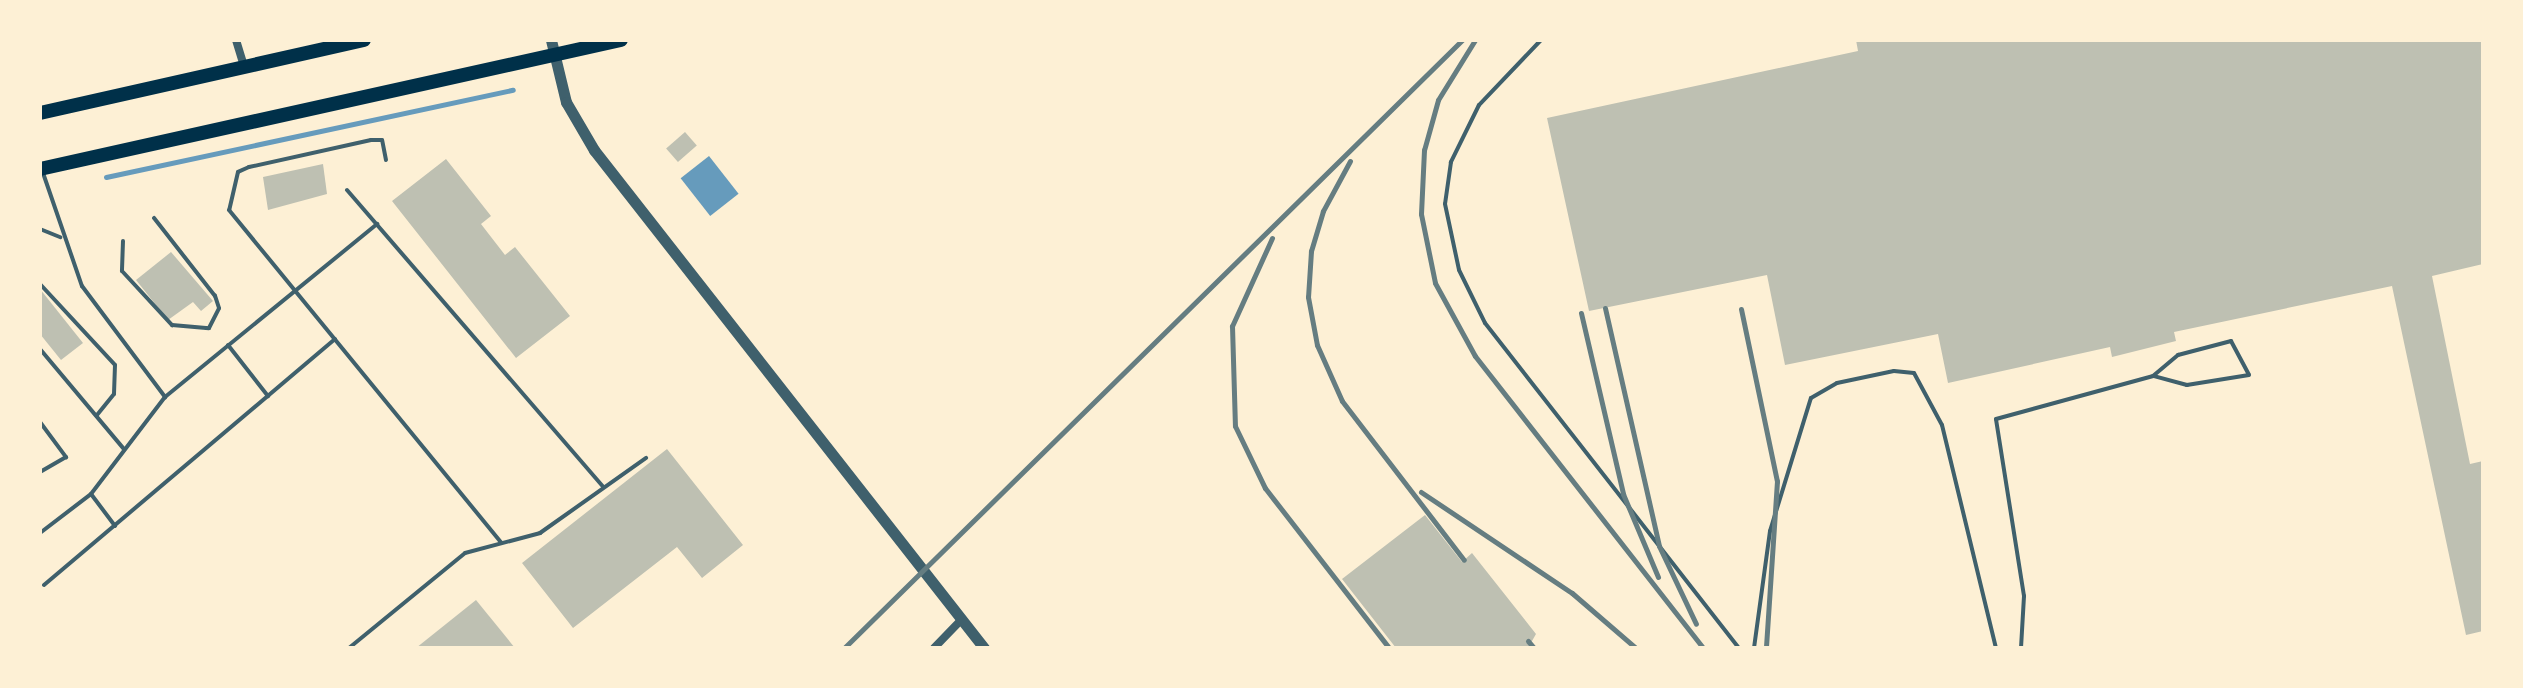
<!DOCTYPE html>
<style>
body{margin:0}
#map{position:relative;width:2523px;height:688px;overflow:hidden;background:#fdf0d5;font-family:Jost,sans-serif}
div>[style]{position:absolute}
.water>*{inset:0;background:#669bbc;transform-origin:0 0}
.stream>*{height:5px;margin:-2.5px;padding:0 2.5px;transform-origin:2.5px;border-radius:2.5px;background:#669bbc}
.building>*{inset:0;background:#bec0b2;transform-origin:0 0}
.service>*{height:4px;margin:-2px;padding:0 2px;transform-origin:2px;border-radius:2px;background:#3f606c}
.minor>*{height:8px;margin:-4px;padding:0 4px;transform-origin:4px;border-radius:4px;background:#3f606c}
.tertiary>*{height:11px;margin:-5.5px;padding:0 5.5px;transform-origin:5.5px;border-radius:5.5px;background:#3f606c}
.trunk>*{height:14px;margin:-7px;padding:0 7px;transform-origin:7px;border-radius:7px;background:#003049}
.rail>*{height:5px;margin:-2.5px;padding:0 2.5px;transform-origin:2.5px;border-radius:2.5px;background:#657d81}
span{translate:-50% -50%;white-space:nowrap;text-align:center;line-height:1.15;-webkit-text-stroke:6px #fdf0d5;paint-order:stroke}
.frame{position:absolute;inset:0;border:42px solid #fdf0d5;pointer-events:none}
</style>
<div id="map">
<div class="water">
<i style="left:709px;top:156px;width:48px;height:36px;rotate:52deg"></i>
</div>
<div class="stream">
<i style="left:106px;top:177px;width:416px;rotate:-12.1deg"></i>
</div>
<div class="building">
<i style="clip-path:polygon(1856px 40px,2483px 40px,2483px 264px,2432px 276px,2470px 464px,2483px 461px,2483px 631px,2466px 635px,2392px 286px,2174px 332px,2176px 341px,2112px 357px,2110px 347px,1948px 383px,1938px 334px,1785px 365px,1767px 275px,1589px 311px,1547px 118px,1858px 51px)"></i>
<i style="left:685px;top:132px;width:18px;height:25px;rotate:49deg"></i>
<i style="clip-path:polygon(446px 159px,491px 216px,481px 224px,505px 255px,515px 247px,570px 316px,516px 358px,392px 201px)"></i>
<i style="clip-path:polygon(323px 164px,327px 194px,268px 210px,263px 177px)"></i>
<i style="clip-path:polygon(171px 252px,213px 301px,201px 311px,193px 302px,168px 320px,136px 280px)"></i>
<i style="clip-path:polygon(40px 289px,83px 343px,61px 360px,40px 334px)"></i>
<i style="clip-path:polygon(667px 449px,743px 545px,702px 578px,677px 547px,573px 628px,522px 563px)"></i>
<i style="clip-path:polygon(1425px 515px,1462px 562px,1472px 553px,1536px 634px,1528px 648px,1396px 648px,1342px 579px)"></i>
<i style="clip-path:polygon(476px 600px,515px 648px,416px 648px)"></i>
</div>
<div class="service">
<i style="left:1541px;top:40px;width:90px;rotate:133.6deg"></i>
<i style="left:1479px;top:105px;width:64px;rotate:116.2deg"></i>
<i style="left:1451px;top:162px;width:42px;rotate:98.1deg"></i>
<i style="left:1445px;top:204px;width:67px;rotate:78deg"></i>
<i style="left:1459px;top:270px;width:59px;rotate:63.9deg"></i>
<i style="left:1485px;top:323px;width:412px;rotate:52deg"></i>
<i style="left:386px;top:160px;width:20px;rotate:-101deg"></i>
<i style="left:382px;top:140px;width:11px;rotate:180deg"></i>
<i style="left:371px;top:140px;width:125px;rotate:167.5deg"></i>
<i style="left:249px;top:167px;width:12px;rotate:156deg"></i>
<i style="left:238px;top:172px;width:39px;rotate:103deg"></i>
<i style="left:229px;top:210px;width:429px;rotate:50.7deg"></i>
<i style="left:42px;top:170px;width:123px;rotate:71deg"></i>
<i style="left:82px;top:286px;width:139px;rotate:53.2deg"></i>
<i style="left:347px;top:190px;width:392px;rotate:49.2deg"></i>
<i style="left:40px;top:229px;width:22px;rotate:22deg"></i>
<i style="left:123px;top:241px;width:30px;rotate:92deg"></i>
<i style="left:122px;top:271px;width:74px;rotate:47.2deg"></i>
<i style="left:172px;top:325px;width:37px;rotate:5deg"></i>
<i style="left:209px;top:328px;width:22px;rotate:-63deg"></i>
<i style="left:219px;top:308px;width:13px;rotate:-108deg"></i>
<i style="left:215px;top:296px;width:99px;rotate:-128deg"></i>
<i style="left:40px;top:284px;width:110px;rotate:47.2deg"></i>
<i style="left:115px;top:365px;width:29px;rotate:92deg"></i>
<i style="left:114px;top:394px;width:28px;rotate:129deg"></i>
<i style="left:228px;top:345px;width:65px;rotate:51.9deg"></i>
<i style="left:40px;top:349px;width:131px;rotate:50deg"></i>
<i style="left:40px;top:422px;width:44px;rotate:53.4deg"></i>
<i style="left:66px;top:457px;width:30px;rotate:150deg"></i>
<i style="left:91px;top:494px;width:40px;rotate:53deg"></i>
<i style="left:40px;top:533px;width:64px;rotate:-37.4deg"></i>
<i style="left:91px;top:494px;width:122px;rotate:-52.7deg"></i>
<i style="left:165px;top:397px;width:274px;rotate:-39.2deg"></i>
<i style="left:44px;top:585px;width:381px;rotate:-40.2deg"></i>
<i style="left:349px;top:648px;width:150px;rotate:-39.3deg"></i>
<i style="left:465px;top:553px;width:78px;rotate:-14.9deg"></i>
<i style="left:540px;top:533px;width:130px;rotate:-35.3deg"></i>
<i style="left:1754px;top:648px;width:118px;rotate:-82.2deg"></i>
<i style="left:1770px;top:531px;width:139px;rotate:-72.9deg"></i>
<i style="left:1811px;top:398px;width:30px;rotate:-30deg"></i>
<i style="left:1837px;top:383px;width:58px;rotate:-11.9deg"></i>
<i style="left:1894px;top:371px;width:20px;rotate:6deg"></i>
<i style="left:1914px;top:373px;width:59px;rotate:61.7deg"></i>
<i style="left:1942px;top:425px;width:229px;rotate:76.4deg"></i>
<i style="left:2021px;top:648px;width:52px;rotate:-86.7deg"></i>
<i style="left:2024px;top:596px;width:179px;rotate:-99deg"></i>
<i style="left:1996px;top:419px;width:163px;rotate:-15.3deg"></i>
<i style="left:2153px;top:376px;width:33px;rotate:-40deg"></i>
<i style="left:2178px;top:355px;width:55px;rotate:-14.8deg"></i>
<i style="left:2231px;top:341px;width:38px;rotate:62deg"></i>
<i style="left:2249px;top:375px;width:63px;rotate:170.8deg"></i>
<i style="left:2187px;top:385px;width:35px;rotate:-165deg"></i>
</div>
<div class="minor">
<i style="left:236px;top:40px;width:28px;rotate:73deg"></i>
<i style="left:934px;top:648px;width:39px;rotate:-46deg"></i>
</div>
<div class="tertiary">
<i style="left:551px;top:40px;width:64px;rotate:76.4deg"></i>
<i style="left:566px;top:102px;width:56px;rotate:59.7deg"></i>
<i style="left:594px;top:150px;width:633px;rotate:51.93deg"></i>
</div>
<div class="trunk">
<i style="left:40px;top:113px;width:332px;rotate:-12.7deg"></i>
<i style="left:40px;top:169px;width:595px;rotate:-12.52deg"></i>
</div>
<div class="rail">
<i style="left:1475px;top:40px;width:70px;rotate:121.7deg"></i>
<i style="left:1438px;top:100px;width:52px;rotate:105.6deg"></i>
<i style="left:1424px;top:150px;width:64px;rotate:92.7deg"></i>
<i style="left:1421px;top:214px;width:70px;rotate:78.5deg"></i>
<i style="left:1435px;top:283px;width:83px;rotate:61.3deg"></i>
<i style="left:1475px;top:356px;width:370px;rotate:52deg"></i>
<i style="left:1350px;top:161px;width:57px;rotate:118.4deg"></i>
<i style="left:1323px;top:211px;width:42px;rotate:106.7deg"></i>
<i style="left:1311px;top:251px;width:46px;rotate:93.7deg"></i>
<i style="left:1308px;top:297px;width:49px;rotate:79.4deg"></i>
<i style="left:1317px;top:345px;width:61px;rotate:65.9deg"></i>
<i style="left:1342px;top:401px;width:200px;rotate:52.5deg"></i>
<i style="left:1272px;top:238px;width:97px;rotate:114.4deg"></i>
<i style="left:1232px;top:326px;width:100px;rotate:88.3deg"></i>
<i style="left:1235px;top:426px;width:69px;rotate:64.2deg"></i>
<i style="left:1265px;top:488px;width:202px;rotate:52.2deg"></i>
<i style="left:1605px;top:308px;width:244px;rotate:77.2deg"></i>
<i style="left:1659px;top:546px;width:86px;rotate:64.6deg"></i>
<i style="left:1741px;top:309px;width:176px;rotate:78.2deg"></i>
<i style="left:1777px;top:481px;width:167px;rotate:93.8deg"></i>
<i style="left:1581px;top:313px;width:186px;rotate:76.9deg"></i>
<i style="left:1623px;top:494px;width:90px;rotate:67.1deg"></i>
<i style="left:1421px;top:492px;width:182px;rotate:33.8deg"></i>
<i style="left:1572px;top:593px;width:84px;rotate:40.7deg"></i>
<i style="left:1528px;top:641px;width:9px;rotate:49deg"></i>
<i style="left:844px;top:648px;width:867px;rotate:-44.53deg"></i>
</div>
<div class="frame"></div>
</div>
